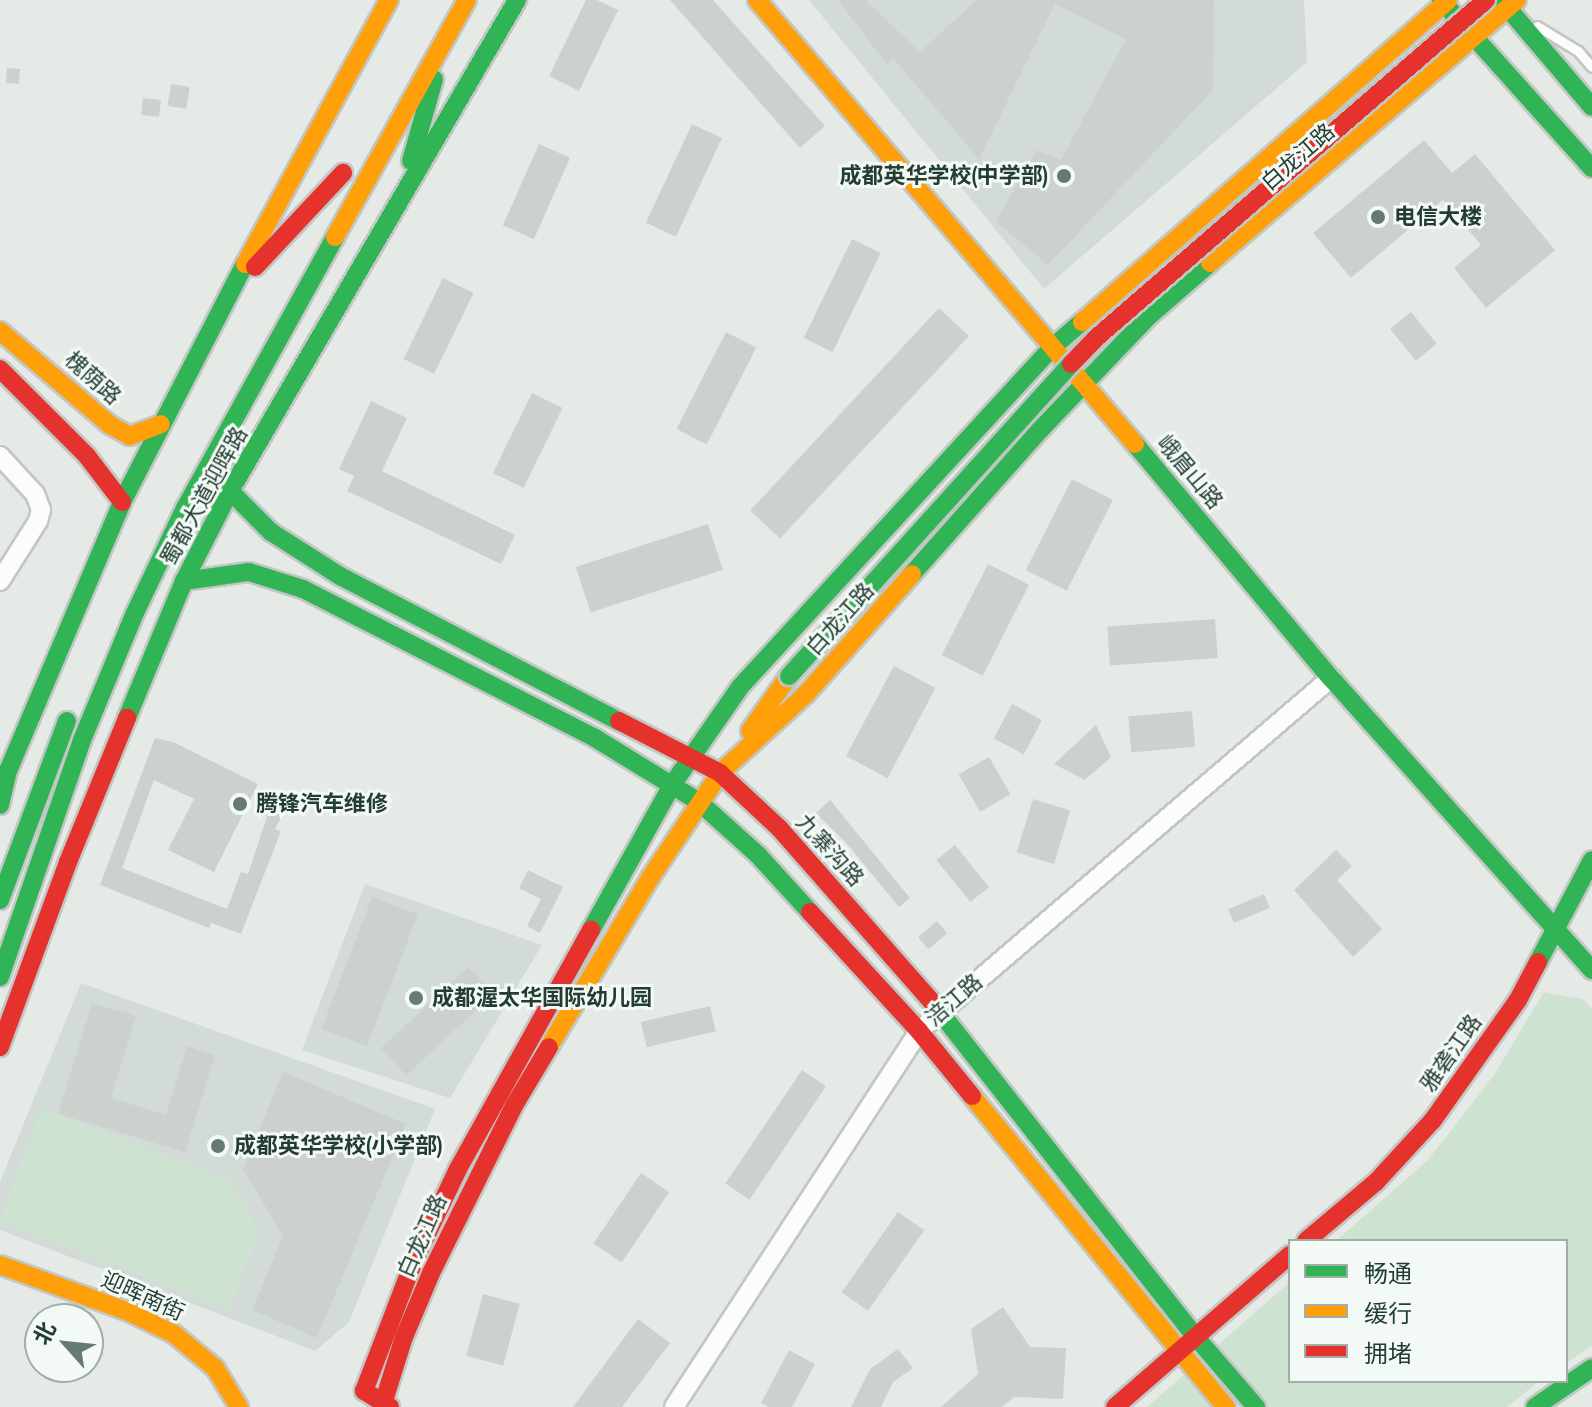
<!DOCTYPE html>
<meta charset="utf-8">
<style>
body{margin:0}
#map{position:relative;width:1592px;height:1407px;overflow:hidden;background:#e5eae7;font-family:"Asap Condensed","Noto Sans SC",sans-serif}
div>[style]{position:absolute}
.built>*{inset:0;background:#d3dbd6}
.green>*{inset:0;background:#cee2d2}
.building>*{inset:0;background:#ccd1ce;transform-origin:0 0}
.roads{filter:drop-shadow(2px 0 #c2c7c4) drop-shadow(-2px 0 #c2c7c4) drop-shadow(0 2px #c2c7c4) drop-shadow(0 -2px #c2c7c4)}
.lane>*{height:9px;margin:-4.5px;padding:0 4.5px;transform-origin:4.5px;border-radius:4.5px;background:#fbfcfb}
.street>*{height:18px;margin:-9px;padding:0 9px;transform-origin:9px;border-radius:9px;background:#fbfcfb}
.fast>*{height:18px;margin:-9px;padding:0 9px;transform-origin:9px;border-radius:9px;background:#30b455}
.slow>*{height:18px;margin:-9px;padding:0 9px;transform-origin:9px;border-radius:9px;background:#ff9f0a}
.jam>*{height:18px;margin:-9px;padding:0 9px;transform-origin:9px;border-radius:9px;background:#e5322d}
.bridges{filter:drop-shadow(2px 0 #bfc6c2) drop-shadow(-2px 0 #bfc6c2) drop-shadow(0 2px #bfc6c2) drop-shadow(0 -2px #bfc6c2)}
.fast-bridge>*{height:18px;margin:-9px;padding:0 9px;transform-origin:9px;border-radius:9px;background:#30b455}
.jam-bridge>*{height:18px;margin:-9px;padding:0 9px;transform-origin:9px;border-radius:9px;background:#e5322d}
.dots>*{width:22px;height:22px;translate:-50% -50%;box-sizing:border-box;border:4px solid #f3f9f5;border-radius:50%}
span{translate:-50% -50%;white-space:nowrap;text-align:center;line-height:1.15;-webkit-text-stroke:6px #f3f9f5;paint-order:stroke}
.street-label{font-size:22px;color:#233d32}
.poi-label{font-size:22px;color:#233d32;font-weight:700}
.right{translate:-100% -50%;text-align:right}
.left{translate:0 -50%;text-align:left}
.legend{position:absolute;left:1288px;top:1239px;width:280px;height:144px;box-sizing:border-box;background:#f3f9f5;border:2px solid #a0aea7;margin:0;padding:10px 14px;list-style:none;font-size:24px;color:#233d32}
.legend li{display:flex;align-items:center;gap:16px;height:40px}
.legend b{width:40px;border:2px solid #a0aea7}
.north{position:absolute;left:24px;top:1303px;width:80px;height:80px;box-sizing:border-box;background:#f3f9f5;border:2px solid #a0aea7;border-radius:50%;rotate:297deg;font-size:22px;font-weight:700;line-height:32px;text-align:center;color:#233d32}
.north::after{content:'';display:block;margin:auto;width:28px;height:36px;background:#677a71;clip-path:polygon(50% 0,100% 100%,50% 72%,0 100%)}
</style>
<div id="map">
<div class="built">
<i style="clip-path:polygon(809px 0,1304px 0,1307px 62px,1044px 289px)"></i>
<i style="clip-path:polygon(365px 884px,542px 945px,450px 1098px,302px 1050px)"></i>
<i style="clip-path:polygon(81px 983px,435px 1109px,349px 1322px,315px 1351px,0 1230px,0 1182px)"></i>
</div>
<div class="green">
<i style="clip-path:polygon(1544px 992px,1583px 999px,1592px 1009px,1592px 1346px,1566px 1363px,1566px 1241px,1336px 1241px,1428px 1160px,1494px 1075px)"></i>
<i style="clip-path:polygon(41px 1108px,229px 1181px,259px 1231px,229px 1309px,0 1221px)"></i>
<i style="clip-path:polygon(1290px 1282px,1290px 1381px,1539px 1381px,1507px 1407px,1147px 1407px)"></i>
</div>
<div class="building">
<i style="clip-path:polygon(586px 0,597px 0,618px 10px,579px 91px,549px 76px)"></i>
<i style="clip-path:polygon(670px 0,713px 0,825px 126px,800px 148px)"></i>
<i style="clip-path:polygon(838px 0,865px 0,920px 52px,977px 0,1214px 0,1213px 90px,1048px 265px,996px 222px,1036px 150px,1061px 160px,1126px 39px,1055px 4px,979px 159px,893px 58px,887px 65px)"></i>
<i style="left:7px;top:68px;width:13px;height:15px;rotate:4deg"></i>
<i style="left:171px;top:84px;width:19px;height:22px;rotate:9deg"></i>
<i style="left:143px;top:98px;width:18px;height:17px;rotate:6deg"></i>
<i style="left:692px;top:124px;width:33px;height:109px;rotate:25deg"></i>
<i style="clip-path:polygon(1424px 140px,1452px 173px,1475px 154px,1555px 250px,1486px 308px,1454px 268px,1481px 245px,1443px 200px,1351px 278px,1313px 233px)"></i>
<i style="left:539px;top:144px;width:34px;height:89px;rotate:24deg"></i>
<i style="left:852px;top:239px;width:32px;height:110px;rotate:26deg"></i>
<i style="left:443px;top:278px;width:34px;height:90px;rotate:26deg"></i>
<i style="left:939px;top:308px;width:41px;height:277px;rotate:43deg"></i>
<i style="left:1411px;top:312px;width:41px;height:27px;rotate:51deg"></i>
<i style="left:726px;top:332px;width:34px;height:109px;rotate:27deg"></i>
<i style="left:532px;top:393px;width:34px;height:89px;rotate:26deg"></i>
<i style="clip-path:polygon(371px 401px,407px 418px,382px 471px,515px 535px,501px 564px,347px 491px,354px 476px,339px 469px)"></i>
<i style="left:1072px;top:479px;width:46px;height:102px;rotate:27deg"></i>
<i style="left:708px;top:524px;width:48px;height:139px;rotate:72deg"></i>
<i style="left:988px;top:564px;width:46px;height:102px;rotate:27deg"></i>
<i style="left:1215px;top:619px;width:39px;height:108px;rotate:86deg"></i>
<i style="left:894px;top:666px;width:47px;height:102px;rotate:28deg"></i>
<i style="left:1012px;top:704px;width:34px;height:39px;rotate:28deg"></i>
<i style="left:1192px;top:711px;width:36px;height:64px;rotate:85deg"></i>
<i style="clip-path:polygon(1096px 725px,1111px 757px,1085px 780px,1054px 764px)"></i>
<i style="clip-path:polygon(155px 738px,173px 742px,258px 784px,214px 872px,168px 850px,194px 799px,154px 780px,122px 868px,227px 909px,241px 872px,248px 874px,275px 792px,290px 800px,275px 829px,281px 831px,241px 934px,211px 923px,209px 928px,100px 885px)"></i>
<i style="left:989px;top:757px;width:43px;height:35px;rotate:60deg"></i>
<i style="left:1033px;top:799px;width:39px;height:56px;rotate:17deg"></i>
<i style="clip-path:polygon(830px 800px,910px 898px,899px 907px,848px 845px,816px 813px)"></i>
<i style="left:955px;top:845px;width:54px;height:24px;rotate:51deg"></i>
<i style="clip-path:polygon(1336px 850px,1352px 866px,1337px 880px,1382px 929px,1353px 957px,1294px 890px)"></i>
<i style="clip-path:polygon(528px 870px,563px 887px,540px 933px,527px 926px,541px 899px,519px 888px)"></i>
<i style="left:1264px;top:894px;width:15px;height:39px;rotate:67deg"></i>
<i style="left:372px;top:897px;width:49px;height:141px;rotate:21deg"></i>
<i style="left:937px;top:921px;width:16px;height:25px;rotate:50deg"></i>
<i style="left:468px;top:967px;width:37px;height:119px;rotate:47deg"></i>
<i style="clip-path:polygon(92px 1003px,136px 1016px,111px 1098px,166px 1115px,187px 1046px,215px 1055px,185px 1152px,58px 1114px)"></i>
<i style="left:710px;top:1006px;width:26px;height:71px;rotate:77deg"></i>
<i style="left:802px;top:1070px;width:29px;height:137px;rotate:34deg"></i>
<i style="clip-path:polygon(283px 1072px,406px 1124px,317px 1338px,252px 1310px,283px 1236px,243px 1169px)"></i>
<i style="left:641px;top:1173px;width:34px;height:85px;rotate:34deg"></i>
<i style="left:898px;top:1212px;width:32px;height:98px;rotate:35deg"></i>
<i style="left:483px;top:1294px;width:38px;height:64px;rotate:15deg"></i>
<i style="clip-path:polygon(1003px 1307px,1030px 1347px,1066px 1348px,1063px 1399px,1014px 1397px,1002px 1407px,941px 1407px,978px 1374px,971px 1329px)"></i>
<i style="clip-path:polygon(638px 1319px,670px 1343px,622px 1407px,573px 1407px)"></i>
<i style="clip-path:polygon(898px 1349px,913px 1368px,893px 1382px,881px 1407px,851px 1407px,870px 1369px)"></i>
<i style="clip-path:polygon(789px 1350px,815px 1364px,792px 1407px,769px 1407px,761px 1403px)"></i>
</div>
<div class="roads">
<div class="lane">
<i style="left:1537px;top:26px;width:48px;rotate:31.4deg"></i>
<i style="left:1578px;top:51px;width:21px;rotate:49deg"></i>
</div>
<div class="street">
<i style="left:0;top:456px;width:52px;rotate:47.4deg"></i>
<i style="left:35px;top:494px;width:17px;rotate:69deg"></i>
<i style="left:41px;top:510px;width:11px;rotate:105deg"></i>
<i style="left:38px;top:521px;width:71px;rotate:122.3deg"></i>
<i style="left:674px;top:1407px;width:449px;rotate:-56.9deg"></i>
<i style="left:919px;top:1031px;width:543px;rotate:-40.59deg"></i>
</div>
<div class="fast">
<i style="left:1441px;top:0;width:226px;rotate:48.1deg"></i>
<i style="left:1501px;top:0;width:140px;rotate:49.6deg"></i>
<i style="left:411px;top:161px;width:85px;rotate:-74.3deg"></i>
<i style="left:1135px;top:444px;width:305px;rotate:50.1deg"></i>
<i style="left:1331px;top:678px;width:392px;rotate:48.2deg"></i>
<i style="left:230px;top:491px;width:58px;rotate:45deg"></i>
<i style="left:271px;top:532px;width:82px;rotate:32.5deg"></i>
<i style="left:340px;top:576px;width:314px;rotate:27.5deg"></i>
<i style="left:912px;top:574px;width:193px;rotate:-48.4deg"></i>
<i style="left:1040px;top:430px;width:158px;rotate:-46.3deg"></i>
<i style="left:1149px;top:316px;width:81px;rotate:-41deg"></i>
<i style="left:184px;top:581px;width:66px;rotate:-7.9deg"></i>
<i style="left:249px;top:572px;width:57px;rotate:17.5deg"></i>
<i style="left:303px;top:589px;width:328px;rotate:27deg"></i>
<i style="left:595px;top:738px;width:122px;rotate:31.6deg"></i>
<i style="left:699px;top:802px;width:79px;rotate:41.9deg"></i>
<i style="left:758px;top:855px;width:77px;rotate:47.6deg"></i>
<i style="left:127px;top:718px;width:148px;rotate:-67.4deg"></i>
<i style="left:184px;top:581px;width:101px;rotate:-62.9deg"></i>
<i style="left:230px;top:491px;width:569px;rotate:-59.69deg"></i>
<i style="left:0;top:805px;width:35px;rotate:-77deg"></i>
<i style="left:8px;top:771px;width:292px;rotate:-67deg"></i>
<i style="left:122px;top:502px;width:268px;rotate:-62.7deg"></i>
<i style="left:0;top:900px;width:191px;rotate:-69.5deg"></i>
<i style="left:591px;top:930px;width:166px;rotate:-60.8deg"></i>
<i style="left:672px;top:785px;width:119px;rotate:-55.2deg"></i>
<i style="left:740px;top:687px;width:464px;rotate:-47.4deg"></i>
<i style="left:1054px;top:346px;width:37px;rotate:-41deg"></i>
<i style="left:1538px;top:962px;width:115px;rotate:-62.1deg"></i>
<i style="left:0;top:977px;width:251px;rotate:-70.9deg"></i>
<i style="left:82px;top:740px;width:135px;rotate:-67.4deg"></i>
<i style="left:134px;top:615px;width:119px;rotate:-64.5deg"></i>
<i style="left:185px;top:508px;width:310px;rotate:-61deg"></i>
<i style="left:932px;top:1002px;width:425px;rotate:51.8deg"></i>
<i style="left:1195px;top:1336px;width:94px;rotate:49.3deg"></i>
<i style="left:1535px;top:1407px;width:69px;rotate:-34.4deg"></i>
</div>
<div class="slow">
<i style="left:757px;top:0;width:583px;rotate:49.59deg"></i>
<i style="left:335px;top:237px;width:271px;rotate:-60.9deg"></i>
<i style="left:1210px;top:263px;width:404px;rotate:-40.6deg"></i>
<i style="left:245px;top:264px;width:301px;rotate:-61.4deg"></i>
<i style="left:1082px;top:322px;width:487px;rotate:-41.3deg"></i>
<i style="left:0;top:331px;width:145px;rotate:40.5deg"></i>
<i style="left:110px;top:425px;width:23px;rotate:29deg"></i>
<i style="left:130px;top:436px;width:33px;rotate:-21deg"></i>
<i style="left:750px;top:731px;width:67px;rotate:-54.7deg"></i>
<i style="left:549px;top:1047px;width:197px;rotate:-59.1deg"></i>
<i style="left:650px;top:878px;width:126px;rotate:-56.3deg"></i>
<i style="left:720px;top:773px;width:117px;rotate:-42.6deg"></i>
<i style="left:806px;top:694px;width:160px;rotate:-48.5deg"></i>
<i style="left:972px;top:1096px;width:402px;rotate:50.8deg"></i>
<i style="left:0;top:1265px;width:137px;rotate:20deg"></i>
<i style="left:129px;top:1312px;width:50px;rotate:26.1deg"></i>
<i style="left:174px;top:1334px;width:53px;rotate:39.7deg"></i>
<i style="left:215px;top:1368px;width:46px;rotate:58.4deg"></i>
</div>
<div class="jam">
<i style="left:255px;top:267px;width:129px;rotate:-46.9deg"></i>
<i style="left:0;top:369px;width:123px;rotate:45deg"></i>
<i style="left:87px;top:456px;width:58px;rotate:52.7deg"></i>
<i style="left:619px;top:721px;width:114px;rotate:27.2deg"></i>
<i style="left:720px;top:773px;width:82px;rotate:43deg"></i>
<i style="left:780px;top:829px;width:230px;rotate:48.7deg"></i>
<i style="left:810px;top:912px;width:161px;rotate:47.5deg"></i>
<i style="left:919px;top:1031px;width:84px;rotate:50.8deg"></i>
<i style="left:0;top:1047px;width:197px;rotate:-69.8deg"></i>
<i style="left:68px;top:862px;width:156px;rotate:-67.7deg"></i>
<i style="left:1306px;top:1241px;width:92px;rotate:-40.1deg"></i>
<i style="left:1376px;top:1182px;width:84px;rotate:-47.4deg"></i>
<i style="left:1433px;top:1120px;width:147px;rotate:-54.7deg"></i>
<i style="left:1518px;top:1000px;width:43px;rotate:-62.2deg"></i>
<i style="left:382px;top:1407px;width:73px;rotate:-72.6deg"></i>
<i style="left:404px;top:1337px;width:69px;rotate:-67.1deg"></i>
<i style="left:431px;top:1273px;width:189px;rotate:-63.6deg"></i>
<i style="left:515px;top:1104px;width:66px;rotate:-59.2deg"></i>
<i style="left:390px;top:1407px;width:31px;rotate:-148deg"></i>
<i style="left:364px;top:1391px;width:139px;rotate:-69deg"></i>
<i style="left:414px;top:1261px;width:102px;rotate:-64.4deg"></i>
<i style="left:458px;top:1169px;width:274px;rotate:-60.9deg"></i>
<i style="left:1115px;top:1407px;width:232px;rotate:-41deg"></i>
</div>
</div>
<div class="bridges">
<div class="fast-bridge">
<i style="left:789px;top:676px;width:421px;rotate:-47.9deg"></i>
</div>
<div class="jam-bridge">
<i style="left:1071px;top:364px;width:36px;rotate:-46deg"></i>
<i style="left:1096px;top:338px;width:516px;rotate:-40.91deg"></i>
</div>
</div>
<div class="dots">
<i style="left:1064px;top:176px;background:#677a71"></i>
<i style="left:1378px;top:217px;background:#677a71"></i>
<i style="left:240px;top:804px;background:#677a71"></i>
<i style="left:416px;top:998px;background:#677a71"></i>
<i style="left:218px;top:1146px;background:#677a71"></i>
</div>
<div class="street-label">
<span style="left:1298px;top:157px;rotate:-41deg">白龙江路</span>
<span style="left:93px;top:378px;rotate:42deg">槐荫路</span>
<span style="left:1190px;top:472px;rotate:50deg">峨眉山路</span>
<span style="left:204px;top:496px;rotate:-61deg">蜀都大道迎晖路</span>
<span style="left:840px;top:619px;rotate:-48deg">白龙江路</span>
<span style="left:830px;top:850px;rotate:48deg">九寨沟路</span>
<span style="left:954px;top:1000px;rotate:-41deg">涪江路</span>
<span style="left:1451px;top:1053px;rotate:-55deg">雅砻江路</span>
<span style="left:422px;top:1236px;rotate:-66deg">白龙江路</span>
<span style="left:143px;top:1296px;rotate:24deg">迎晖南街</span>
</div>
<div class="poi-label">
<span class="right" style="left:1048px;top:176px">成都英华学校(中学部)</span>
<span class="left" style="left:1394px;top:217px">电信大楼</span>
<span class="left" style="left:256px;top:804px">腾锋汽车维修</span>
<span class="left" style="left:432px;top:998px">成都渥太华国际幼儿园</span>
<span class="left" style="left:234px;top:1146px">成都英华学校(小学部)</span>
</div>
<ul class="legend">
<li><b style="height:10px;background:#30b455"></b>畅通</li>
<li><b style="height:10px;background:#ff9f0a"></b>缓行</li>
<li><b style="height:10px;background:#e5322d"></b>拥堵</li>
</ul>
<div class="north">北</div>
</div>
